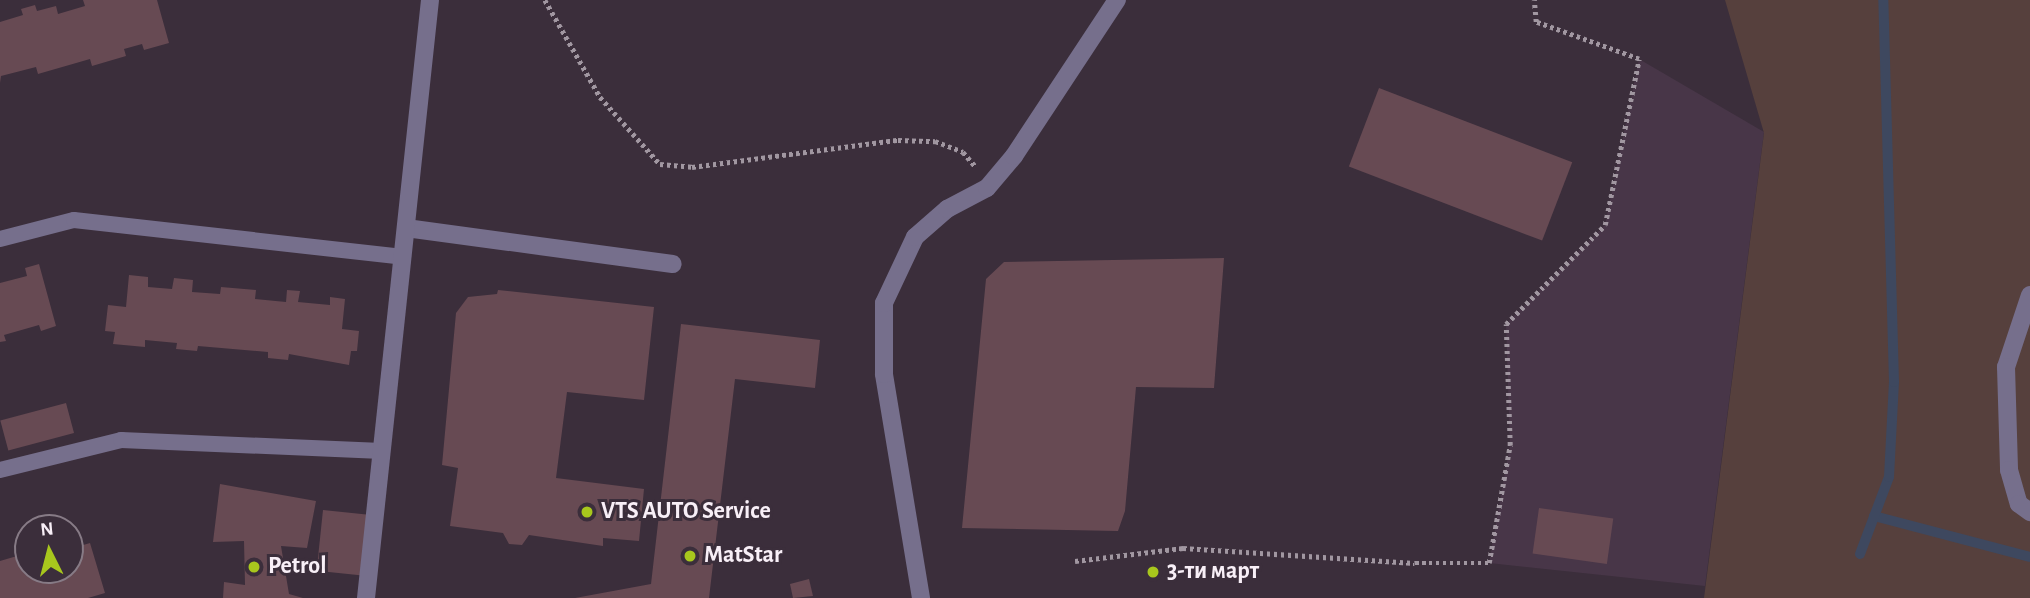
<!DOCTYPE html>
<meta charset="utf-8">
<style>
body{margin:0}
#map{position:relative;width:2030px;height:598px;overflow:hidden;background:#3b2e3b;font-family:"Alegreya Sans",sans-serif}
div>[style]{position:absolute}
.built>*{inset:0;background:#483648}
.green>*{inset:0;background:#56403d}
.stream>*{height:10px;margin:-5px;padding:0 5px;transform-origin:5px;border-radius:5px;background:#3e485f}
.building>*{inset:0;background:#674a53;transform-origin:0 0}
.path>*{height:4.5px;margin-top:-2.25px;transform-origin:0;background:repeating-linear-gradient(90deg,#a197a1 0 3.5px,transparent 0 7px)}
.lane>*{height:16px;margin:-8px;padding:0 8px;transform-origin:8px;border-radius:8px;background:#766f8c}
.street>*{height:18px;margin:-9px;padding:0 9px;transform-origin:9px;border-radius:9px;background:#766f8c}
.dots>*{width:19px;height:19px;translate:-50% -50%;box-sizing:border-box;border:4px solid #3b2e3b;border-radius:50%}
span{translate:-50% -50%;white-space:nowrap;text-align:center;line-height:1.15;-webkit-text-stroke:6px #3b2e3b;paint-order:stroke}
.poi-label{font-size:24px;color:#f8eff7;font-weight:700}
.left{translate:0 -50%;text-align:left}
.north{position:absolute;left:14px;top:514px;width:70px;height:70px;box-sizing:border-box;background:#3b2e3b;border:2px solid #877b86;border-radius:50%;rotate:354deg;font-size:19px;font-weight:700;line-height:28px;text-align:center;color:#f8eff7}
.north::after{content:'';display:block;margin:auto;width:24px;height:32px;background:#a8c71d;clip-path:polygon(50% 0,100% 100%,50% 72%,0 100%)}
</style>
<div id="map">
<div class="built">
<i style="clip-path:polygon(1639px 59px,1764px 132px,1705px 586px,1489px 563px,1510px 445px,1506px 324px,1605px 225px)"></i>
</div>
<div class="green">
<i style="clip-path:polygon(1725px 0,2030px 0,2030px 598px,1704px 598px,1764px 133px)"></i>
</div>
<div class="stream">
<i style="left:1874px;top:516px;width:161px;rotate:14.7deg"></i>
<i style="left:1860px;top:554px;width:82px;rotate:-69.4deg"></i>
<i style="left:1889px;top:477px;width:95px;rotate:-87deg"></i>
<i style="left:1894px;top:382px;width:382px;rotate:-91.6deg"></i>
</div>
<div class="building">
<i style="clip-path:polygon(83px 0,157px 0,169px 43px,144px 50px,142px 44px,124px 49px,126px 56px,92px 66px,90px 59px,38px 74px,36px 67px,1px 76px,0 83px,0 22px,23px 15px,21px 9px,35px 5px,37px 11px,56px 6px,58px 14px,85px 6px)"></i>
<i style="left:1379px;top:88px;width:207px;height:84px;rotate:21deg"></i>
<i style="clip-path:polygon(1224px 258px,1214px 388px,1136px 387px,1125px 511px,1118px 531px,962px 528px,986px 279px,1004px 262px)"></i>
<i style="clip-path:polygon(39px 264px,56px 326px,41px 331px,39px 325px,4px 335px,6px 341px,0 342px,0 283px,27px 276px,25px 268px)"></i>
<i style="clip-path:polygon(129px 275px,148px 277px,148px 287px,172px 289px,174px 278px,193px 280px,192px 292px,220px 294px,221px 287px,256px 290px,255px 299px,286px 302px,287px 290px,300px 291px,298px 302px,330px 305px,330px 297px,345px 299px,342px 329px,359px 331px,357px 351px,351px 351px,349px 365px,289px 354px,288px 360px,268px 358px,268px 352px,198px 346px,197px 351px,176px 349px,177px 343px,145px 340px,145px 347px,113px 344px,115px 332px,105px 331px,108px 305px,126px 307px)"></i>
<i style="clip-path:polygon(498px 290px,654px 307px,644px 400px,567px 392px,556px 478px,644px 489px,639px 541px,603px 538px,603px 546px,529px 535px,522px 545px,509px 544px,503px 533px,450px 526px,458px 468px,442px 465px,456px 313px,468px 297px,497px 294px)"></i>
<i style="clip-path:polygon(681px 324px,820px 340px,815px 388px,735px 379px,709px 598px,575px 598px,651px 584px)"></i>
<i style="left:66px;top:403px;width:31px;height:68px;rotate:75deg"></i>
<i style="clip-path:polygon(220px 484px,316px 501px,307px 548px,281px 546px,289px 594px,303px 598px,223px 598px,224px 582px,245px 585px,244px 541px,213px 542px)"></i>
<i style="left:1539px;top:508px;width:75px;height:46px;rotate:8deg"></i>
<i style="left:323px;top:510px;width:46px;height:61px;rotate:6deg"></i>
<i style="clip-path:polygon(90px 543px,105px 593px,88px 598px,0 598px,0 561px,17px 556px,19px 564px,28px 562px,28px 570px,70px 570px,70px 549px)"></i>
<i style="clip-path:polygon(809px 579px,813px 596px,793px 598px,790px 584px)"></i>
</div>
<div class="path">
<i style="left:545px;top:0;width:112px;rotate:60.4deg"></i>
<i style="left:600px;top:97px;width:90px;rotate:48.2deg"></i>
<i style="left:660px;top:164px;width:32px;rotate:5deg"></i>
<i style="left:692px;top:167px;width:208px;rotate:-7.5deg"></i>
<i style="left:898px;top:140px;width:37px;rotate:2deg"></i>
<i style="left:935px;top:141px;width:30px;rotate:21deg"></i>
<i style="left:963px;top:152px;width:18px;rotate:49deg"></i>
<i style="left:1075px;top:561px;width:109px;rotate:-6.9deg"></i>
<i style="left:1183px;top:548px;width:232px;rotate:3.7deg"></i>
<i style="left:1415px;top:563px;width:74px"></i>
<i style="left:1489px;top:563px;width:120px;rotate:-79.9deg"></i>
<i style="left:1510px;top:445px;width:121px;rotate:-91.9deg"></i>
<i style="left:1506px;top:324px;width:140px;rotate:-45deg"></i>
<i style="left:1605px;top:225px;width:169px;rotate:-78.4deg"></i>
<i style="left:1639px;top:59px;width:109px;rotate:-160.2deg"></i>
<i style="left:1536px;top:22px;width:22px;rotate:-95deg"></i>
</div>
<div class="lane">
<i style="left:0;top:239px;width:76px;rotate:-14.4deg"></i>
<i style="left:74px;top:220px;width:331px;rotate:6.4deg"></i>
<i style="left:0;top:470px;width:125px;rotate:-13.9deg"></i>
<i style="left:121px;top:440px;width:261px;rotate:2.4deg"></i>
</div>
<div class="street">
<i style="left:406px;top:228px;width:269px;rotate:7.7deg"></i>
<i style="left:2030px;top:295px;width:76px;rotate:108.4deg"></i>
<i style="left:2006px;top:367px;width:103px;rotate:88.3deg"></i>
<i style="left:2009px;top:470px;width:35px;rotate:74deg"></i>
<i style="left:2019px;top:504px;width:14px;rotate:36deg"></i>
<i style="left:366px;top:598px;width:601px;rotate:-83.89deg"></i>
<i style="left:921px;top:598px;width:227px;rotate:-99.4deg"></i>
<i style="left:884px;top:374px;width:71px;rotate:-90deg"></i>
<i style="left:884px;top:303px;width:73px;rotate:-64.8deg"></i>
<i style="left:915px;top:237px;width:43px;rotate:-41.2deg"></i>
<i style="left:947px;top:209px;width:45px;rotate:-27.7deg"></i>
<i style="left:987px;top:188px;width:42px;rotate:-49.8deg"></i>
<i style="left:1014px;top:156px;width:187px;rotate:-56.6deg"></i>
</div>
<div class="dots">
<i style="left:587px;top:512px;background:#a8c71d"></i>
<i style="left:690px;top:556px;background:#a8c71d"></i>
<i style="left:254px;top:567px;background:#a8c71d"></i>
<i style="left:1153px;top:572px;background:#a8c71d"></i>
</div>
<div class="poi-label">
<span class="left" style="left:601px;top:512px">VTS AUTO Service</span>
<span class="left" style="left:704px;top:556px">MatStar</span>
<span class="left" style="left:268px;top:567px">Petrol</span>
<span class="left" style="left:1167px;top:572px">3-ти март</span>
</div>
<div class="north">N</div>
</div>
